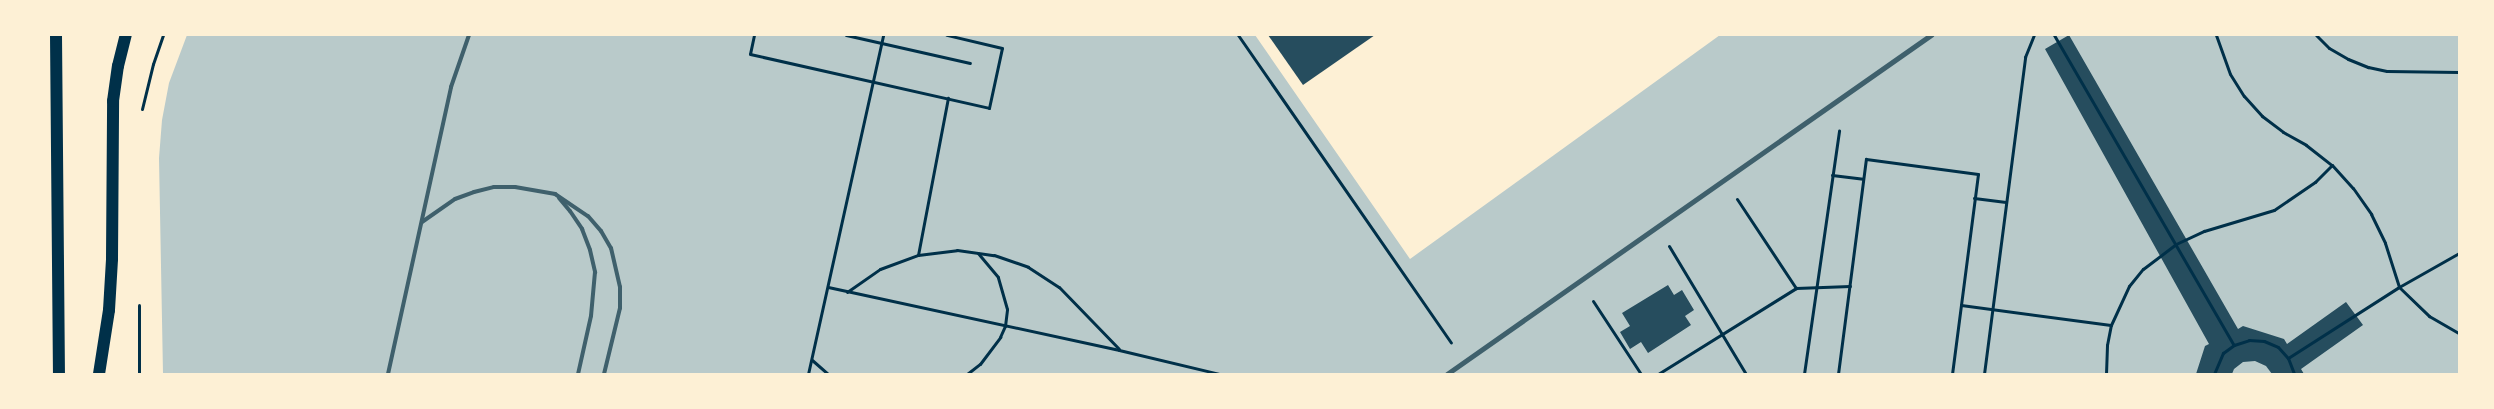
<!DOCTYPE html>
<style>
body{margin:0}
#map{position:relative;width:2494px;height:409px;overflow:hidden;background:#fdf0d5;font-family:"Asap Condensed",sans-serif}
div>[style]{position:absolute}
.green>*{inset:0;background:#b9caca}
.building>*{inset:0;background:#264d5e}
.path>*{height:3px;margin:-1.5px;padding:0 1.5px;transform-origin:1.5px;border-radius:1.5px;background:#003049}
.service>*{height:4px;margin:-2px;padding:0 2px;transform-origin:2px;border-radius:2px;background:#3f606c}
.pedestrian>*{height:4.5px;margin:-2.25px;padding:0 2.25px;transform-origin:2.25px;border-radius:2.25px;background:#3f606c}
.primary>*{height:12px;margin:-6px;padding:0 6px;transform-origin:6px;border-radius:6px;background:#003049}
span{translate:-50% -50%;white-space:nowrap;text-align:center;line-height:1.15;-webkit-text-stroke:4.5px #fdf0d5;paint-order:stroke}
.frame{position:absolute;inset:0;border:36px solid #fdf0d5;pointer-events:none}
</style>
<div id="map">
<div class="green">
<i style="clip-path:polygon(187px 35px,1255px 35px,1410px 259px,1720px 35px,2459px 35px,2459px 374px,163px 374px,159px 158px,162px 120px,169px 83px)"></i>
</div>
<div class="building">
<i style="clip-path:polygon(1268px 35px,1375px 35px,1303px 85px)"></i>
<i style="clip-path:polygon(2069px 35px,2238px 329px,2243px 326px,2284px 339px,2287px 344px,2346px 302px,2363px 325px,2301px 369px,2304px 374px,2272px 374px,2266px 366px,2255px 361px,2243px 362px,2234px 369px,2232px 374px,2196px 374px,2205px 346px,2209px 344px,2045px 49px)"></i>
<i style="clip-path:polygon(1668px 285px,1674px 295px,1682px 290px,1694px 310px,1685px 316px,1691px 325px,1648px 353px,1641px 342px,1630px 349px,1620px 332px,1630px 326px,1622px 313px)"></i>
</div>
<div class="path">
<i style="left:754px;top:35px;width:19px;rotate:102deg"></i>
<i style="left:750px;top:54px;width:245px;rotate:12.7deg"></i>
<i style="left:989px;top:108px;width:61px;rotate:-77.8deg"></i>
<i style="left:1002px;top:48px;width:57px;rotate:-166.7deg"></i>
<i style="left:846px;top:35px;width:127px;rotate:12.7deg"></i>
<i style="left:1238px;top:35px;width:374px;rotate:55.3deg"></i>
<i style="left:2054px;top:35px;width:358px;rotate:59.9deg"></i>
<i style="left:2216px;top:35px;width:41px;rotate:70.3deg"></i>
<i style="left:2230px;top:74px;width:26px;rotate:58deg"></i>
<i style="left:2244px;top:96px;width:27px;rotate:48deg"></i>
<i style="left:2262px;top:116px;width:26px;rotate:37deg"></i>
<i style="left:2283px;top:132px;width:26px;rotate:29deg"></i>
<i style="left:2306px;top:145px;width:33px;rotate:38deg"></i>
<i style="left:2332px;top:165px;width:31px;rotate:48deg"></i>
<i style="left:2353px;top:188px;width:32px;rotate:55deg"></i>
<i style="left:2371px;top:214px;width:32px;rotate:64deg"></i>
<i style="left:2385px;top:243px;width:46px;rotate:72.3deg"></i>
<i style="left:2399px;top:287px;width:42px;rotate:44deg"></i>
<i style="left:2429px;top:316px;width:34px;rotate:30deg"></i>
<i style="left:2316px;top:35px;width:18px;rotate:45deg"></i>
<i style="left:2329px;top:48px;width:22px;rotate:30deg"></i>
<i style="left:2348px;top:59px;width:22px;rotate:22deg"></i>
<i style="left:2368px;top:67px;width:19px;rotate:12deg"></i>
<i style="left:2387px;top:71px;width:72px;rotate:0.8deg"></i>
<i style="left:142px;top:109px;width:46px;rotate:-76.3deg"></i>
<i style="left:153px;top:64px;width:31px;rotate:-71deg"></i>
<i style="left:1832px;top:175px;width:31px;rotate:7deg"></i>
<i style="left:1974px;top:198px;width:32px;rotate:7deg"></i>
<i style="left:1737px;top:199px;width:107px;rotate:56.5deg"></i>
<i style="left:1669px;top:246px;width:149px;rotate:59deg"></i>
<i style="left:918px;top:255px;width:160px;rotate:-79.2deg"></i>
<i style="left:828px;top:287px;width:298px;rotate:12.2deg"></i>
<i style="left:1119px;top:350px;width:104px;rotate:13.4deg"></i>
<i style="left:847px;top:292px;width:40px;rotate:-34.9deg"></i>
<i style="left:880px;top:269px;width:40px;rotate:-20.2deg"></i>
<i style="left:918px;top:255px;width:39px;rotate:-7deg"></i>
<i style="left:957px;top:250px;width:37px;rotate:8deg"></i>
<i style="left:994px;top:255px;width:36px;rotate:19deg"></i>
<i style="left:1028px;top:267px;width:37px;rotate:33deg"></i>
<i style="left:1059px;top:287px;width:86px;rotate:45.9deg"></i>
<i style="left:1593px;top:301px;width:87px;rotate:56.7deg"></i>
<i style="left:139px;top:305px;width:69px;rotate:90deg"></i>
<i style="left:1961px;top:305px;width:151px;rotate:7.6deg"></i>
<i style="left:2288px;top:358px;width:132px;rotate:-32.6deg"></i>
<i style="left:2399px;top:287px;width:69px;rotate:-29.5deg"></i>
<i style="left:812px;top:360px;width:21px;rotate:41deg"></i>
<i style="left:808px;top:374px;width:347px;rotate:-77.5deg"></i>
<i style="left:967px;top:374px;width:16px;rotate:-38deg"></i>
<i style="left:980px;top:364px;width:34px;rotate:-53deg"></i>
<i style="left:1000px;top:337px;width:12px;rotate:-66deg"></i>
<i style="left:1005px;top:326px;width:17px;rotate:-83deg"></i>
<i style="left:1007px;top:309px;width:33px;rotate:-106deg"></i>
<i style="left:998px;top:277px;width:31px;rotate:-130deg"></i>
<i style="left:1658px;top:374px;width:163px;rotate:-31.9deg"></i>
<i style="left:1796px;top:288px;width:54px;rotate:-2.1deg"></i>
<i style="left:1804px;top:374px;width:246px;rotate:-81.8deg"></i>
<i style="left:1838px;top:374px;width:217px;rotate:-82.6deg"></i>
<i style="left:1866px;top:159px;width:113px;rotate:7.6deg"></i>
<i style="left:1978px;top:174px;width:202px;rotate:97.4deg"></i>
<i style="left:1984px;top:374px;width:320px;rotate:-82.6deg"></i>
<i style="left:2025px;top:57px;width:24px;rotate:-68deg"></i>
<i style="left:2106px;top:374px;width:29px;rotate:-88deg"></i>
<i style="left:2107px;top:345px;width:20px;rotate:-79deg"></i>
<i style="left:2111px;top:325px;width:43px;rotate:-65.2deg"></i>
<i style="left:2129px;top:286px;width:22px;rotate:-51deg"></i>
<i style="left:2143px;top:269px;width:41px;rotate:-37.1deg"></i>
<i style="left:2176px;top:244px;width:31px;rotate:-25deg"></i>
<i style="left:2204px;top:231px;width:73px;rotate:-16.7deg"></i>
<i style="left:2274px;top:210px;width:50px;rotate:-34.3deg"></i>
<i style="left:2315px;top:182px;width:24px;rotate:-45deg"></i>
<i style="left:2214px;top:374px;width:23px;rotate:-67deg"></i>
<i style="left:2223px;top:353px;width:14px;rotate:-36deg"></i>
<i style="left:2234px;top:345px;width:16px;rotate:-18deg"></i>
<i style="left:2249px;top:340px;width:15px;rotate:4deg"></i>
<i style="left:2264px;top:341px;width:15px;rotate:23deg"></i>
<i style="left:2278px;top:347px;width:15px;rotate:48deg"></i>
<i style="left:2288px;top:358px;width:17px;rotate:69deg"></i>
</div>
<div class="service">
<i style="left:559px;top:198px;width:17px;rotate:50deg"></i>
<i style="left:570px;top:211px;width:22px;rotate:56deg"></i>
<i style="left:582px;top:229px;width:22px;rotate:69deg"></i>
<i style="left:590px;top:250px;width:23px;rotate:77deg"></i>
<i style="left:595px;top:272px;width:44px;rotate:95.2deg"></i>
<i style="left:591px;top:316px;width:59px;rotate:102.6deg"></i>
<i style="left:422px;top:222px;width:40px;rotate:-34.9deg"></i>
<i style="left:455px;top:199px;width:20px;rotate:-20deg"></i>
<i style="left:474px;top:192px;width:21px;rotate:-14deg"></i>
<i style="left:494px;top:187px;width:21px"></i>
<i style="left:515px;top:187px;width:41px;rotate:9.9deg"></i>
<i style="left:555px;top:194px;width:40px;rotate:34deg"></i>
<i style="left:588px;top:216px;width:20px;rotate:49deg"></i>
<i style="left:601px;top:231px;width:20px;rotate:60deg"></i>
<i style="left:611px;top:248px;width:40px;rotate:77deg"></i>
<i style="left:620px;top:287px;width:21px;rotate:90deg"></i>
<i style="left:620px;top:308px;width:68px;rotate:103.6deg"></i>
<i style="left:388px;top:374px;width:294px;rotate:-77.6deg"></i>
<i style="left:451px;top:87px;width:55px;rotate:-70.9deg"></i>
</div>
<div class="pedestrian">
<i style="left:1447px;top:374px;width:591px;rotate:-35.01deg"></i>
</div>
<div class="primary">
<i style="left:56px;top:35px;width:339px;rotate:89.5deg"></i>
<i style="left:99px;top:374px;width:65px;rotate:-81.1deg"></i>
<i style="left:109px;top:310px;width:51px;rotate:-86.6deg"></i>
<i style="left:112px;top:259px;width:158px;rotate:-89.6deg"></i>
<i style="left:113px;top:101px;width:35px;rotate:-82deg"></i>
<i style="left:118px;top:66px;width:32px;rotate:-76deg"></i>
</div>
<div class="frame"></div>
</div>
